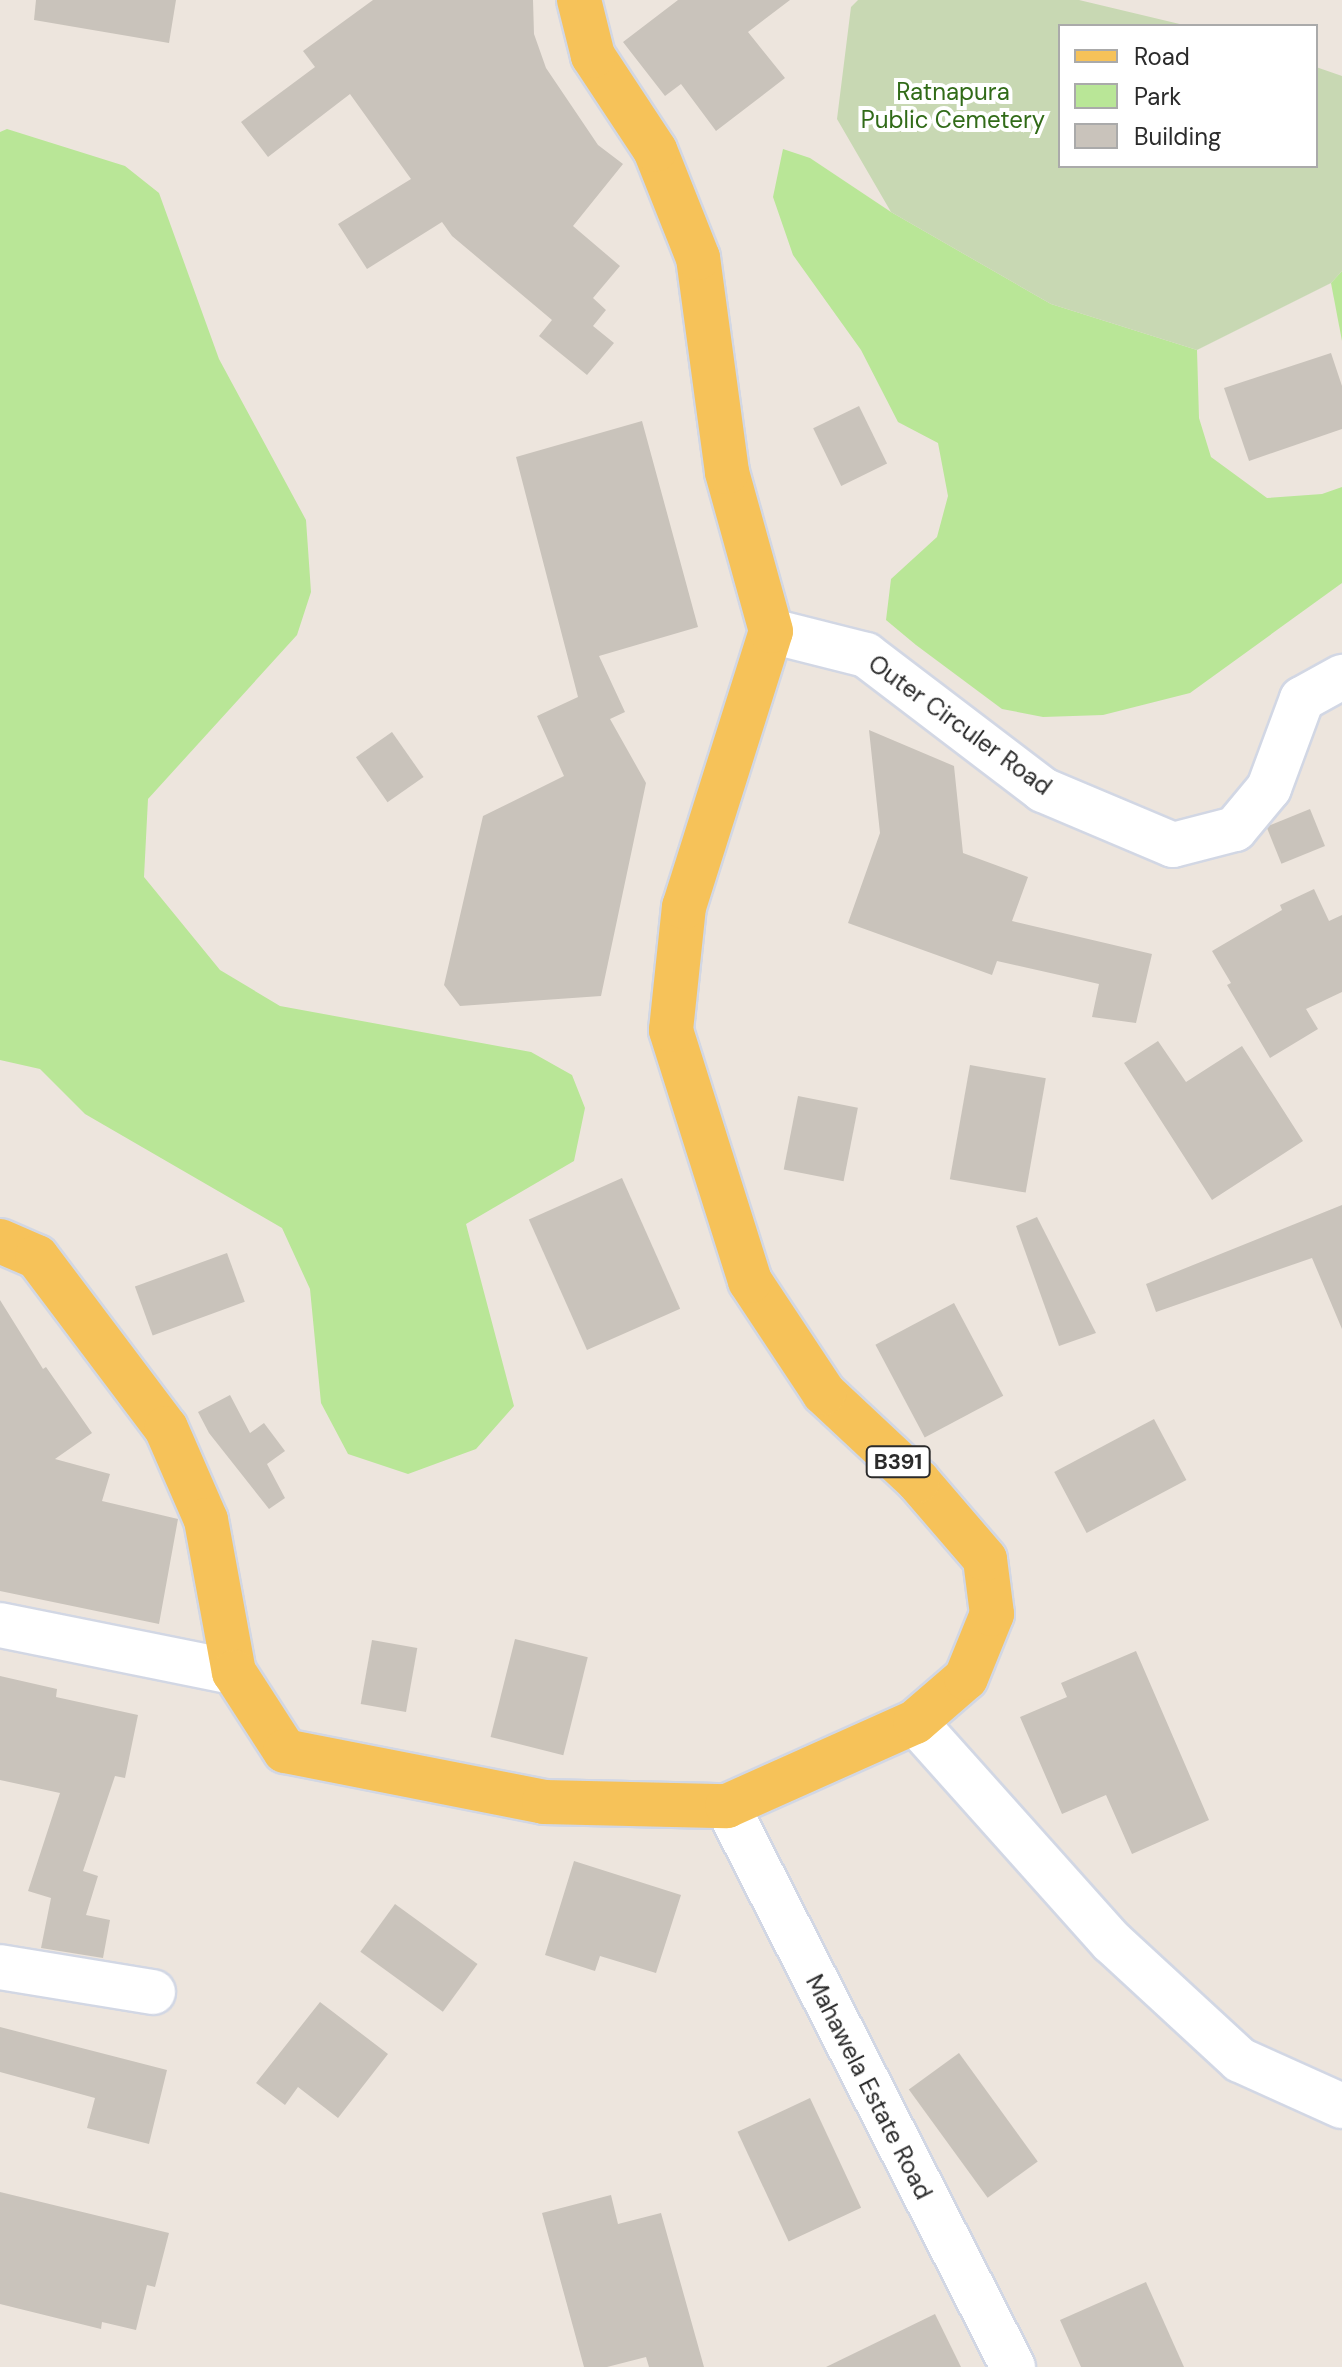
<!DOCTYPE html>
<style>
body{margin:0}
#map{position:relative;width:1342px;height:2367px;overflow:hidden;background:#ede5dd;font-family:"DM Sans",sans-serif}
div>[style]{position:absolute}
.green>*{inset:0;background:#b9e697}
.cemetery>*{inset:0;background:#c8d8b3}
.building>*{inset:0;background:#c9c3bb;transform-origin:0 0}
.roads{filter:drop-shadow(2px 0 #d2d7e4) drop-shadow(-2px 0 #d2d7e4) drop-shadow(0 2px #d2d7e4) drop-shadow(0 -2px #d2d7e4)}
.minor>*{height:44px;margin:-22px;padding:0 22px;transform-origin:22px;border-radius:22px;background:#fff}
.tertiary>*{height:44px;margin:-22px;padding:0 22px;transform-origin:22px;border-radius:22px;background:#fff}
.primary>*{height:44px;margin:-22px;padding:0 22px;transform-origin:22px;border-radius:22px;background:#f6c259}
span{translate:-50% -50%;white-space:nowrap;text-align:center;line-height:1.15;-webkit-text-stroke:8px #fff;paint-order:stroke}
.shield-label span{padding:2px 6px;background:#fff;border:2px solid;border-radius:6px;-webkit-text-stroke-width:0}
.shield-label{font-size:22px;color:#2b2b2b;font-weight:700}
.park-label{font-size:24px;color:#316b18}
.street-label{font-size:24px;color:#2b2b2b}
.legend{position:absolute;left:1058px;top:24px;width:260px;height:144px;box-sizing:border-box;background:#fff;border:2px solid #aaa;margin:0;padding:10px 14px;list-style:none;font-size:24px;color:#2b2b2b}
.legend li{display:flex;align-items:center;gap:16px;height:40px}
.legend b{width:40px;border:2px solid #aaa}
</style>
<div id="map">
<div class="green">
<i style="clip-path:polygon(7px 129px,125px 166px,159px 193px,219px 359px,306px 520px,311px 592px,297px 635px,148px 799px,144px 877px,220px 970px,280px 1006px,531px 1052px,572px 1075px,585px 1108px,574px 1161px,466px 1224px,514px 1406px,476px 1449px,408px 1474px,348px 1454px,321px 1403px,310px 1289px,282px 1228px,85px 1114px,40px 1069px,0 1060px,0 132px)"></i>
<i style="clip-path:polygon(783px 149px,810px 158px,891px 212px,1051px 304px,1197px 350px,1199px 418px,1211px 457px,1267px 498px,1322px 494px,1342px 487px,1342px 583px,1190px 693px,1103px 715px,1043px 717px,1002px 709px,916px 645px,886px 620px,891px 579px,937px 537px,948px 496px,938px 443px,898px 422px,861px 350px,793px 255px,773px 197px)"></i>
<i style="clip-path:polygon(1342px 271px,1342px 341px,1331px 283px)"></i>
</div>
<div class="cemetery">
<i style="clip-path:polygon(858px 0,1079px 0,1188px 26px,1060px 26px,1060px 166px,1316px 166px,1316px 67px,1342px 76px,1342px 271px,1331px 283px,1197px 350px,1051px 304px,891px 212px,837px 119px,851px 7px)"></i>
</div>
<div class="building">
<i style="clip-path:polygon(36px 0,176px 0,169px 43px,34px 20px)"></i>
<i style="clip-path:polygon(373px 0,533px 0,534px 34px,546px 68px,598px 145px,623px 164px,573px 226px,620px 266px,593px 298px,606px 310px,593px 326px,614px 343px,587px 375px,539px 336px,552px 320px,452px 236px,442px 222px,367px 269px,338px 224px,411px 179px,350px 94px,268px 157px,241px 122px,315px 67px,303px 51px)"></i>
<i style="clip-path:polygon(678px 0,790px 0,748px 32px,785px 78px,716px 131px,681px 84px,665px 96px,623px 42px)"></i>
<i style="clip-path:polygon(1331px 353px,1342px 386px,1342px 429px,1249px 461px,1224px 388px)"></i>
<i style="left:859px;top:406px;width:64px;height:51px;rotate:64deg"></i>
<i style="clip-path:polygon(642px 421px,698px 627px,599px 656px,625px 712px,610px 719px,646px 783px,601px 996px,460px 1006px,444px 985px,483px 816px,564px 776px,537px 716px,578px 697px,516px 457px)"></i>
<i style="clip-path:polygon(869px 730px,954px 766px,963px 853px,1028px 877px,1012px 921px,1152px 954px,1136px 1023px,1092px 1017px,1099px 984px,997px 961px,992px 975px,848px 923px,880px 833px)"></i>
<i style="left:392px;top:732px;width:55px;height:44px;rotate:55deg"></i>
<i style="left:1310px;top:809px;width:40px;height:47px;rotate:68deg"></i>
<i style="clip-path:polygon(1314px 889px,1329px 921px,1342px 915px,1342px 992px,1306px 1009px,1318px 1029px,1270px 1058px,1227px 985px,1231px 983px,1212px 951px,1282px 910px,1280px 905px)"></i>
<i style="clip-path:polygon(1158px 1041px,1186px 1082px,1242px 1046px,1303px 1141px,1212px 1200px,1124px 1063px)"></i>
<i style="left:970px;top:1065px;width:77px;height:116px;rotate:10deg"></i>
<i style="left:798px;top:1096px;width:61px;height:75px;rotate:11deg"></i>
<i style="left:622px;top:1178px;width:143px;height:102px;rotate:66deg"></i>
<i style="clip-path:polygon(1342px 1205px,1342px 1329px,1312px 1258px,1156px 1312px,1146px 1284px)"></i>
<i style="clip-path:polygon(1037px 1217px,1096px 1333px,1059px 1346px,1016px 1226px)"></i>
<i style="left:227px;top:1253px;width:52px;height:98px;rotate:70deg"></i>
<i style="clip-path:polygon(0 1300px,43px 1369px,46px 1367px,92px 1433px,55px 1459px,110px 1474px,102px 1501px,178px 1519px,159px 1624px,0 1591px)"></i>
<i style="left:954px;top:1303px;width:105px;height:89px;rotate:62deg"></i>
<i style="clip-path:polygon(230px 1395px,250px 1433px,264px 1423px,285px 1451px,267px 1464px,285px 1498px,269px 1509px,209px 1433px,198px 1412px)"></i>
<i style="left:1154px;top:1419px;width:69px;height:113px;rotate:62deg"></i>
<i style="left:515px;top:1639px;width:75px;height:101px;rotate:14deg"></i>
<i style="left:372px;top:1640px;width:46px;height:65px;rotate:10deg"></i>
<i style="clip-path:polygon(1136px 1651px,1209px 1820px,1132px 1854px,1106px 1795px,1062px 1814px,1020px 1717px,1067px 1697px,1061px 1683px)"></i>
<i style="clip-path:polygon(0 1676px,57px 1689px,56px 1697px,138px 1715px,125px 1778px,115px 1776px,83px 1871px,98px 1876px,86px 1915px,110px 1920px,103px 1958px,41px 1948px,51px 1898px,28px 1891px,60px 1793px,0 1780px)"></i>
<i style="clip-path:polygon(574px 1861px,681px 1895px,656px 1973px,600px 1956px,595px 1971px,545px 1955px)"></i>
<i style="left:395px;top:1904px;width:102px;height:59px;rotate:36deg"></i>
<i style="clip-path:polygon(320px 2002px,388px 2054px,338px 2118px,298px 2087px,285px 2105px,256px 2083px)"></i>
<i style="clip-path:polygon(0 2027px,167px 2070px,149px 2144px,87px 2128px,95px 2098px,0 2072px)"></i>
<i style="left:959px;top:2053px;width:134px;height:62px;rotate:54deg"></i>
<i style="left:810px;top:2098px;width:121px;height:80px;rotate:65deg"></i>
<i style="clip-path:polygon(0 2192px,169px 2233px,155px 2287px,147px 2285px,136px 2330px,102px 2322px,101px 2329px,0 2304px)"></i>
<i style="clip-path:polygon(611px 2195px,618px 2224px,661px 2213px,704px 2367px,649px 2367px,646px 2357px,607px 2367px,584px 2367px,542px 2213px)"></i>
<i style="clip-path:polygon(1146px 2282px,1184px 2367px,1081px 2367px,1060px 2320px)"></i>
<i style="clip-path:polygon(935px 2314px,961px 2367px,826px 2367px)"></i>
</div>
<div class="roads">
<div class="minor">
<i style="left:0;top:1625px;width:239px;rotate:11.4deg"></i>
<i style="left:915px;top:1722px;width:295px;rotate:48.2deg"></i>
<i style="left:1112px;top:1942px;width:174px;rotate:42.7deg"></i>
<i style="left:1240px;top:2060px;width:112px;rotate:24.3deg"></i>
<i style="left:727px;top:1806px;width:630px;rotate:62.99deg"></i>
<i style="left:0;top:1967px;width:155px;rotate:9.3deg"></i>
</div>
<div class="tertiary">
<i style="left:771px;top:631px;width:98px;rotate:14.2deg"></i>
<i style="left:866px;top:655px;width:223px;rotate:37.3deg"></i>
<i style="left:1043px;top:790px;width:141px;rotate:22.9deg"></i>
<i style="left:1173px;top:845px;width:64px;rotate:-14.5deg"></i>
<i style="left:1235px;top:829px;width:53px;rotate:-50.3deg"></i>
<i style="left:1269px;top:788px;width:95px;rotate:-69.7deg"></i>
<i style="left:1302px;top:699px;width:46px;rotate:-28.8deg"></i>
</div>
<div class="primary">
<i style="left:0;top:1241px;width:40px;rotate:23.4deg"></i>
<i style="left:37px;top:1257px;width:214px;rotate:53deg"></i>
<i style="left:166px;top:1428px;width:100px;rotate:66.5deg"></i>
<i style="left:206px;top:1520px;width:155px;rotate:79.6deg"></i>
<i style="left:234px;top:1672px;width:94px;rotate:57.2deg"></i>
<i style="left:285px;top:1751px;width:264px;rotate:11.1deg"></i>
<i style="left:544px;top:1802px;width:183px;rotate:1.3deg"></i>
<i style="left:727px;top:1806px;width:206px;rotate:-24.1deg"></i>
<i style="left:915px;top:1722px;width:67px;rotate:-40.8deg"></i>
<i style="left:966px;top:1678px;width:69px;rotate:-67.9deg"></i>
<i style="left:992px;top:1614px;width:55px;rotate:-97.3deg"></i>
<i style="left:985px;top:1559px;width:103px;rotate:-130.7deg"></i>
<i style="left:918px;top:1481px;width:129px;rotate:-136.9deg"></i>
<i style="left:824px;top:1393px;width:134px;rotate:-123.5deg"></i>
<i style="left:750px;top:1281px;width:263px;rotate:-107.5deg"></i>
<i style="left:671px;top:1030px;width:124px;rotate:-84deg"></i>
<i style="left:684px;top:907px;width:289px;rotate:-72.5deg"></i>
<i style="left:771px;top:631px;width:165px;rotate:-105.5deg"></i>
<i style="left:727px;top:472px;width:216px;rotate:-97.7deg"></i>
<i style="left:698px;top:258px;width:116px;rotate:-111.7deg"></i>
<i style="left:655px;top:150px;width:113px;rotate:-123.4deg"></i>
<i style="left:593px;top:56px;width:58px;rotate:-104deg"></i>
</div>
</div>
<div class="shield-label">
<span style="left:898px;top:1462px">B391</span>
</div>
<div class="park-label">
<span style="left:953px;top:106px">Ratnapura<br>Public Cemetery</span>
</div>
<div class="street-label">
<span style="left:960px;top:725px;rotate:36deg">Outer Circuler Road</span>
<span style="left:869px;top:2087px;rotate:63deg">Mahawela Estate Road</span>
</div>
<ul class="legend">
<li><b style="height:10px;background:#f6c259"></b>Road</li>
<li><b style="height:22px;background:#b9e697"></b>Park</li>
<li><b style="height:22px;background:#c9c3bb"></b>Building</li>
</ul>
</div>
